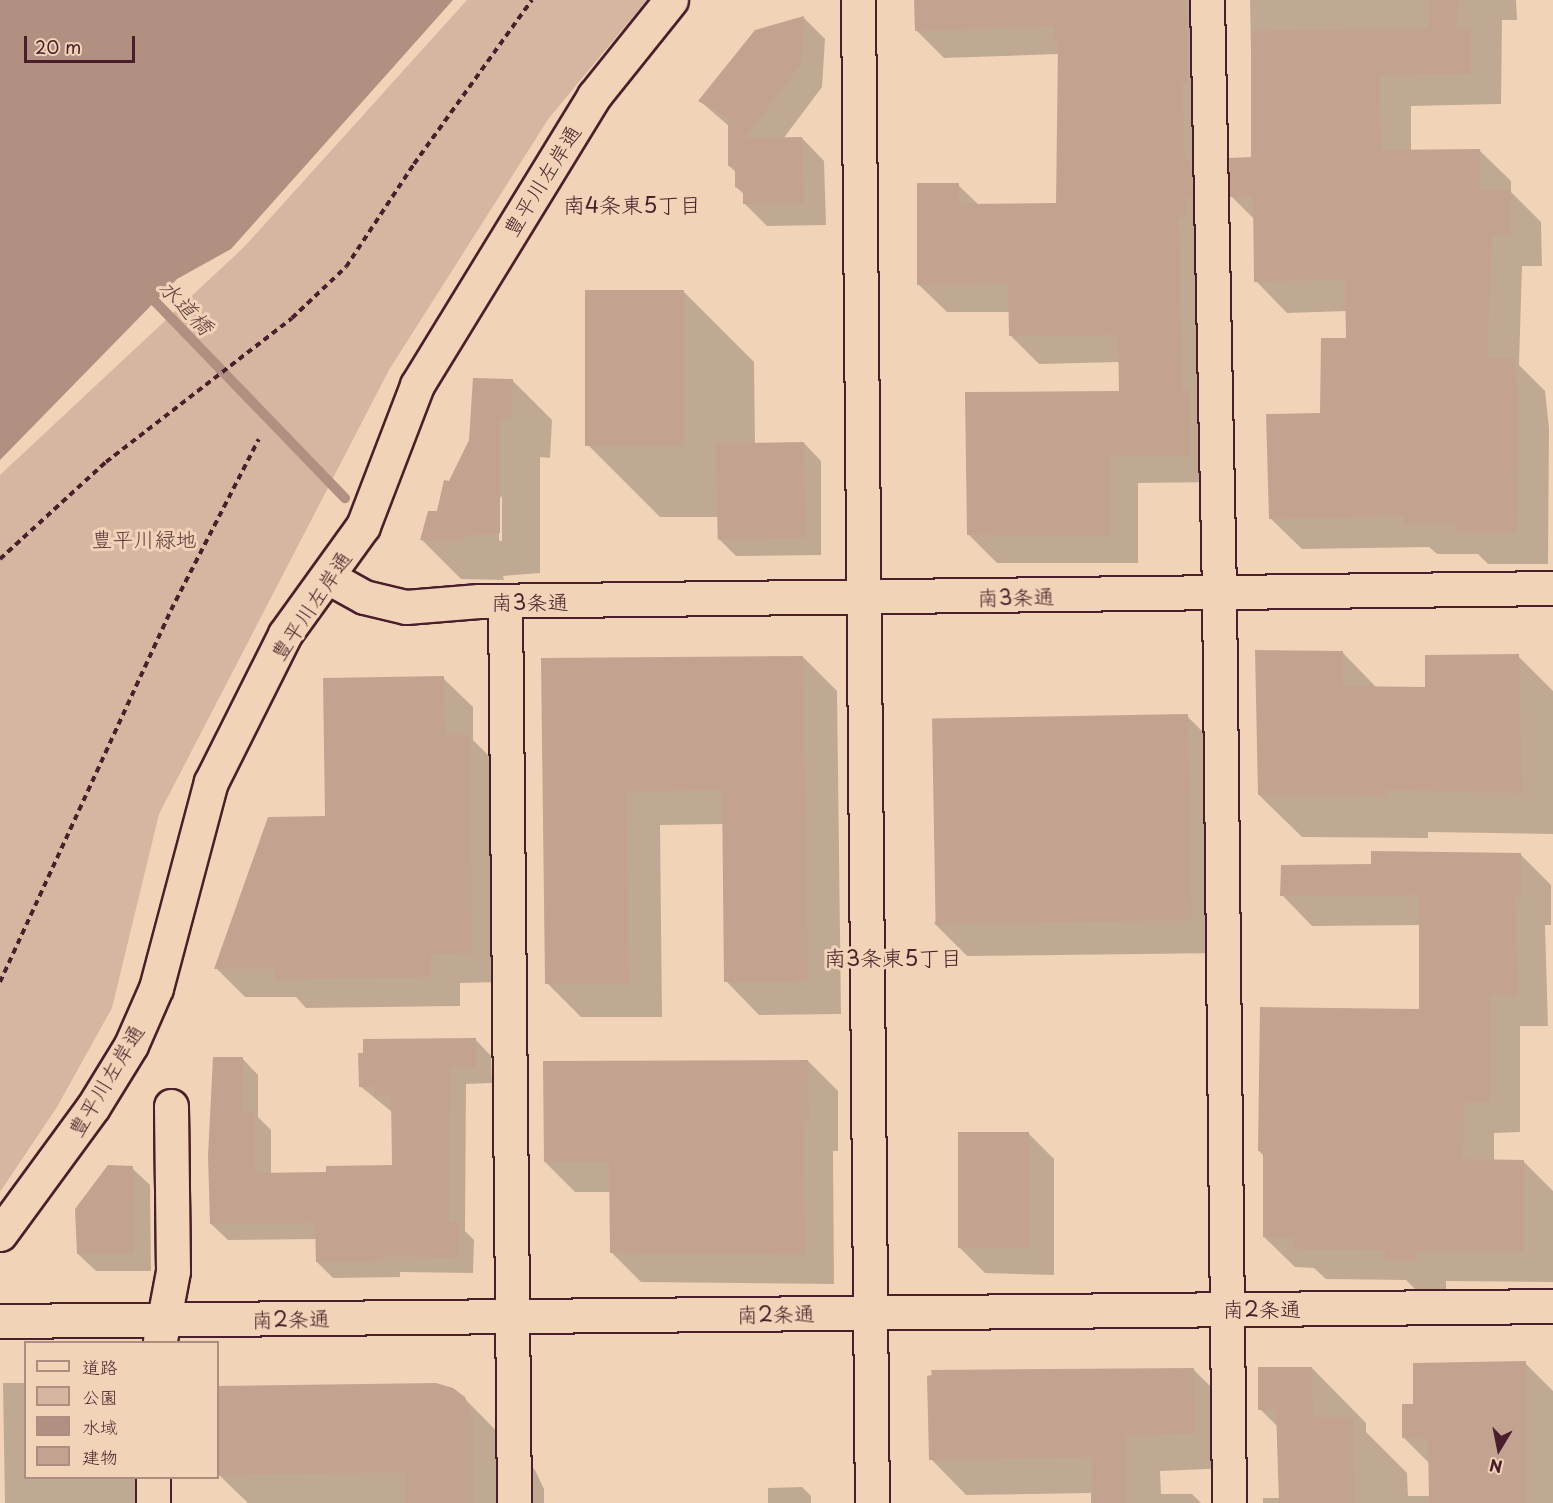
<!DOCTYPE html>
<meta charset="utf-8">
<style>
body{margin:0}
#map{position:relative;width:1553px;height:1503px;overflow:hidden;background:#f1d4b7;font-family:"Playpen Sans","Klee One",sans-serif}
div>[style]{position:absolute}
.green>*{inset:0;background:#d6b6a0}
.water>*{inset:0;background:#b18f81}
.shadow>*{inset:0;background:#0003}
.stream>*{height:10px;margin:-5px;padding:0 5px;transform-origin:5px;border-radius:5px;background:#b18f81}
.building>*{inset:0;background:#c3a290;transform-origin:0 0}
.path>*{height:4px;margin-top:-2px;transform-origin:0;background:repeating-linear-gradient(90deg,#4a1f2b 0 6px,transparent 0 10.5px)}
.roads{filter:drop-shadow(2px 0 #4a1f2b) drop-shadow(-2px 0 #4a1f2b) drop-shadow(0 2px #4a1f2b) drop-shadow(0 -2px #4a1f2b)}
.street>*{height:33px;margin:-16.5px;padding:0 16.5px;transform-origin:16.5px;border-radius:16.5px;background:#f1d4b7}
.secondary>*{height:33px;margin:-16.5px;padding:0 16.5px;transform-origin:16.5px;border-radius:16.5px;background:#f1d4b7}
span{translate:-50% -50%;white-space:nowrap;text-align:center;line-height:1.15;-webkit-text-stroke:6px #f1d4b7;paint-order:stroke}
.street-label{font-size:21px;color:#4a1f2b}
.park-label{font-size:21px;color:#5f363d}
.neighbourhood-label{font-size:22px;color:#4a1f2b}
.water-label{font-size:22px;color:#643b40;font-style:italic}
.legend{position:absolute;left:24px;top:1341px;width:195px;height:138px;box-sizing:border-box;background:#f1d4b7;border:2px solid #ae8c7f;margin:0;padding:8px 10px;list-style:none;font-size:18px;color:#4a1f2b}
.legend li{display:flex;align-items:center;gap:12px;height:30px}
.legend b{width:30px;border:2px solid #ae8c7f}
.north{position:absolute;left:1469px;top:1419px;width:60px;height:60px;-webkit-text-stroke:4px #f1d4b7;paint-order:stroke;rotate:190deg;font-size:16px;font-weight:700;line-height:24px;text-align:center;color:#4a1f2b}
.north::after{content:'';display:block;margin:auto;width:21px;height:27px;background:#4a1f2b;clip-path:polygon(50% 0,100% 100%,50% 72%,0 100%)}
.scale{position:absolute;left:24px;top:36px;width:111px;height:27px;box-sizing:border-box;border:3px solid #4a1f2b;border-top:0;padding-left:8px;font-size:18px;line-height:21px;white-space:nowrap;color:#4a1f2b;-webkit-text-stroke:4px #f1d4b7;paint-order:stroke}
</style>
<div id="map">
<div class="green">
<i style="clip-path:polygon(467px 0,647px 0,549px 118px,389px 370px,159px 814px,112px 1008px,57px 1107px,0 1192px,0 475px,244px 247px)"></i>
</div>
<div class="water">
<i style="clip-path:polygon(0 0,453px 0,231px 249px,177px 279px,0 460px)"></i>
</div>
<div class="shadow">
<i style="clip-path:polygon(915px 0,1212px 0,1217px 482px,1138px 483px,1138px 563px,997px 563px,969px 535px,1120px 392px,1120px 362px,1039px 364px,1011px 336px,1010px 312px,947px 312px,919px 285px,958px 185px,979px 205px,1057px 204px,1059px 54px,944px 58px,916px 30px)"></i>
<i style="clip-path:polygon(1250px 0,1516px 0,1517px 20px,1502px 20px,1501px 104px,1411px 106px,1411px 151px,1479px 150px,1511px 181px,1511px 192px,1541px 222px,1542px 266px,1522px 266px,1519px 365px,1545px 391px,1549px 428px,1548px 564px,1488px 564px,1478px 554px,1437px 554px,1429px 547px,1302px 549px,1270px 518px,1321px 414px,1348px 339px,1347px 311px,1287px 313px,1256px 281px,1255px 220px,1231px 196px,1253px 159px)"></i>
<i style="clip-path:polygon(803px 17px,825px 39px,822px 87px,783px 139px,802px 138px,824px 161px,826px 225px,767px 226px,745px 204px,745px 195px,736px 187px,737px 173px,729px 166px,730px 127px,700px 101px)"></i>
<i style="clip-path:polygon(683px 291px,754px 362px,755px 444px,804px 443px,821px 461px,821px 555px,736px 556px,718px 538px,718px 517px,660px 517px,589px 446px)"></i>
<i style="clip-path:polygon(evenodd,512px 380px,552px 420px,550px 458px,540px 457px,540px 573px,503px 576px,504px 580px,461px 579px,422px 540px,439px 512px,450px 482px,512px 380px,502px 496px,502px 541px,499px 541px,499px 499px,502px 496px)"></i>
<i style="clip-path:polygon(1342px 652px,1377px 688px,1427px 689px,1518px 656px,1553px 691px,1553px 834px,1428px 832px,1428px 838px,1302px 837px,1259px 795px)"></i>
<i style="clip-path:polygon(803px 657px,837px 691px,841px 1014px,759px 1015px,726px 981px,724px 824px,660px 825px,662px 1017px,581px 1017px,547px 983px,543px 660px)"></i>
<i style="clip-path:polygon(443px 678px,473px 707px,473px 740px,499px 766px,501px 982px,460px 983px,460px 1006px,306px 1008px,296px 997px,245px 997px,216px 968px,327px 818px)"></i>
<i style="clip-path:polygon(1187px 716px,1221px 750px,1226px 953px,967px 956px,934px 923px)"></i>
<i style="clip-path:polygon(1520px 854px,1551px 885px,1551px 925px,1545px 925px,1548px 1026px,1520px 1026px,1520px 1132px,1494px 1133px,1494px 1161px,1524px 1162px,1553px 1191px,1553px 1282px,1446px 1281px,1446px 1291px,1417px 1291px,1406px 1280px,1326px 1279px,1314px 1268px,1295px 1267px,1264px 1237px,1264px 1156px,1259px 1151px,1421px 1010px,1421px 925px,1312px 926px,1282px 895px,1372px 866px)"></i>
<i style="clip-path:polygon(475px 1039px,491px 1056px,492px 1083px,466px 1084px,465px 1231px,474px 1240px,473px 1273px,400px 1272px,400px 1277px,333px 1278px,317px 1262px,316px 1239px,228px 1240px,211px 1224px,242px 1058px,258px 1075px,258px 1117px,271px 1130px,271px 1174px,327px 1174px,393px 1167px,392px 1112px,360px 1086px)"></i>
<i style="clip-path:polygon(808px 1061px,838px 1091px,838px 1151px,833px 1151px,834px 1284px,641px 1282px,611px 1252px,611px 1192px,575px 1192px,545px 1162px)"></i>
<i style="clip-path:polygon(1028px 1133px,1054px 1159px,1054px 1275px,985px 1273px,959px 1247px)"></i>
<i style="clip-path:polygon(132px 1168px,150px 1185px,151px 1271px,96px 1271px,78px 1254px)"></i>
<i style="clip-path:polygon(1525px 1363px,1553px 1391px,1553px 1503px,1263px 1503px,1263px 1498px,1280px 1498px,1278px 1427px,1260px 1409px,1312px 1368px,1366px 1423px,1366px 1432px,1407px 1473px,1408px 1496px,1430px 1496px,1430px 1464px,1404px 1438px,1414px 1406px)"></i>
<i style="clip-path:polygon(1193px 1369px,1229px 1405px,1230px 1468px,1160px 1471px,1161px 1494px,1192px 1494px,1201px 1503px,1091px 1503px,1091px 1493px,966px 1495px,931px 1459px)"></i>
<i style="clip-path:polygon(3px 1383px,26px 1383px,26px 1478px,139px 1478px,140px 1503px,5px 1503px)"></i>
<i style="clip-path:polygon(464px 1398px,535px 1470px,544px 1489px,544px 1503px,248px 1503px,219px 1475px)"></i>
<i style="clip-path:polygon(802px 1487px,811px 1496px,811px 1503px,768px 1503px,768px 1488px)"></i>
</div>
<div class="stream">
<i style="left:145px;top:291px;width:288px;rotate:46deg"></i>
</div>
<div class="building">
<i style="clip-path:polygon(914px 0,1184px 0,1187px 39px,1187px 84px,1182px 84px,1185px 159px,1191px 159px,1192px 198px,1186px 198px,1187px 218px,1179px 218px,1182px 390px,1189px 390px,1190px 455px,1111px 456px,1111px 536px,967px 535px,965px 392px,1119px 391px,1118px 335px,1009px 336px,1008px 284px,917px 285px,917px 183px,959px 183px,959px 204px,1056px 203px,1058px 42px,1054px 42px,1054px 26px,915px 31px)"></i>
<i style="clip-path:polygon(1430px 0,1458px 0,1457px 28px,1471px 28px,1471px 74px,1380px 75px,1381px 150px,1480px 149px,1480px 190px,1511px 190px,1511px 235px,1492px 235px,1487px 358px,1514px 358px,1518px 396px,1517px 533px,1455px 533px,1455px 523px,1404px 524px,1404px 516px,1269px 519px,1266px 414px,1320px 413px,1321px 338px,1346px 338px,1345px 279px,1254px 282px,1253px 196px,1230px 197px,1229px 158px,1251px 157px,1251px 31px,1429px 28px)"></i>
<i style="clip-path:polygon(804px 16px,801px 64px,745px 138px,802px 137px,804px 203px,743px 204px,743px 191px,735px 187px,735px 166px,728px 166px,728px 118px,698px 101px,755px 30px)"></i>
<i style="left:585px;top:290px;width:99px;height:156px"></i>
<i style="clip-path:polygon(473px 378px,513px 379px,511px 419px,500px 418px,500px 533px,464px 536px,464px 541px,420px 540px,428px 511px,437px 511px,444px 480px,449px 481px,469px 440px)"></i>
<i style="left:804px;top:442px;width:96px;height:88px;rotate:89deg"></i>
<i style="clip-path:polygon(1255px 650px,1343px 651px,1343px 686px,1425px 687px,1425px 655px,1519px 654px,1522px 793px,1386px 790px,1386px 796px,1258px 795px)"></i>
<i style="clip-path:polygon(803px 656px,808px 981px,724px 982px,722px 790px,626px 792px,629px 984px,545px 984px,541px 658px)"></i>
<i style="clip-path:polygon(444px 676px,445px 735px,470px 735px,472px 953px,431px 954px,431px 977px,275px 979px,275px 968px,214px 969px,268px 817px,325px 816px,323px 678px)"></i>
<i style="left:1188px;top:714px;width:206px;height:256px;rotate:89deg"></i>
<i style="clip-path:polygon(1371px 851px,1521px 853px,1521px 895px,1515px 895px,1518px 996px,1490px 996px,1490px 1102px,1464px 1103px,1463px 1159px,1524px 1160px,1524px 1251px,1416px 1251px,1416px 1261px,1385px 1261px,1385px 1250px,1294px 1249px,1294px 1238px,1263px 1237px,1263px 1151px,1258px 1151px,1260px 1007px,1419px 1009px,1419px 895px,1280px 896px,1281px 865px,1371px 864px)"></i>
<i style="clip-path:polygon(476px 1038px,476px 1067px,450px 1068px,449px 1222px,459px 1222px,458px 1258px,384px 1256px,384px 1261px,316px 1262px,315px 1223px,210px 1224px,208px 1156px,213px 1057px,243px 1057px,242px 1112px,255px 1112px,255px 1173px,326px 1172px,326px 1166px,392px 1165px,391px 1096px,374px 1096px,374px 1086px,359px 1087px,358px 1053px,363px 1053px,363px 1039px)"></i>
<i style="clip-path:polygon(808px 1060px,809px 1122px,804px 1122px,805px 1255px,610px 1253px,609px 1162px,544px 1162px,543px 1061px)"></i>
<i style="left:958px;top:1132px;width:71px;height:116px"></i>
<i style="clip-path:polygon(108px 1165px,133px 1166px,134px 1254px,77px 1254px,75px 1209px)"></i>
<i style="clip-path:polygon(1526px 1361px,1526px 1503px,1429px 1503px,1428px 1439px,1402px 1438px,1402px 1404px,1413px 1404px,1413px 1363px)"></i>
<i style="clip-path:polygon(1258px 1367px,1312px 1367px,1313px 1417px,1353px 1417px,1354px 1503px,1279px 1503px,1276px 1409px,1258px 1410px)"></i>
<i style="clip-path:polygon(1194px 1368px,1195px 1433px,1126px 1436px,1127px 1503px,1093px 1503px,1092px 1457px,929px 1460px,927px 1376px,932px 1375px,931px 1370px)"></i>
<i style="clip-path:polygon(436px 1383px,453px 1388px,465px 1397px,473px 1417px,473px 1503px,405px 1503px,406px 1472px,218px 1475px,219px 1386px)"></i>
</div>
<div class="path">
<i style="left:0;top:559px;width:144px;rotate:-42.5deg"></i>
<i style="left:106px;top:462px;width:235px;rotate:-37.7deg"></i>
<i style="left:292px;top:318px;width:74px;rotate:-43.4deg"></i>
<i style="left:346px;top:267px;width:123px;rotate:-56.6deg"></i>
<i style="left:414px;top:164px;width:202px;rotate:-54.3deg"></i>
<i style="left:0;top:982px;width:409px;rotate:-65.3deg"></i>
<i style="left:171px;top:610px;width:192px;rotate:-62.8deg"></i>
</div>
<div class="roads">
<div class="street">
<i style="left:1207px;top:0;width:593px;rotate:88.84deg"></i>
<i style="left:1219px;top:593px;width:910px;rotate:89.37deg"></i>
<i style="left:328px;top:577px;width:41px;rotate:29.1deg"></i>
<i style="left:364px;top:597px;width:43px;rotate:13.4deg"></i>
<i style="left:406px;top:607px;width:73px;rotate:-4.7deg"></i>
<i style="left:505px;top:601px;width:902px;rotate:89.43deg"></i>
<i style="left:0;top:1234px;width:157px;rotate:-53.8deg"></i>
<i style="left:93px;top:1107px;width:73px;rotate:-58.5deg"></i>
<i style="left:131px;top:1045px;width:62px;rotate:-66.3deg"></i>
<i style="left:156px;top:988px;width:213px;rotate:-75.1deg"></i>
<i style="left:211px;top:782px;width:165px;rotate:-63.4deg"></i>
<i style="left:285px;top:634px;width:133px;rotate:-54.2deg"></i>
<i style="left:363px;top:526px;width:151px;rotate:-69deg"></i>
<i style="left:417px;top:385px;width:339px;rotate:-58.5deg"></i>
<i style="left:594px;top:96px;width:123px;rotate:-51.3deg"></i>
</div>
<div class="secondary">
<i style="left:858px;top:0;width:1503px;rotate:89.47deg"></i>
<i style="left:479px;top:601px;width:1074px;rotate:-0.69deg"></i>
<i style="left:0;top:1321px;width:1553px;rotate:-0.55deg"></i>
<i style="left:160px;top:1340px;width:70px;rotate:-79.3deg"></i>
<i style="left:173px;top:1271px;width:165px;rotate:-90.7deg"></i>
<i style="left:153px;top:1478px;width:25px;rotate:90deg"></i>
</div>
</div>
<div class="street-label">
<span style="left:541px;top:180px;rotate:-58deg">豊平川左岸通</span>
<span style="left:1016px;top:596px;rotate:-1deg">南3条通</span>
<span style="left:530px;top:601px">南3条通</span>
<span style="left:310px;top:605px;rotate:-56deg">豊平川左岸通</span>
<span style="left:105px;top:1080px;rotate:-59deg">豊平川左岸通</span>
<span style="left:1262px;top:1308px">南2条通</span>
<span style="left:776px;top:1313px;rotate:-1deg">南2条通</span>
<span style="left:291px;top:1318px;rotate:-1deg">南2条通</span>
</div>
<div class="park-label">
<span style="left:144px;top:538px">豊平川緑地</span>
</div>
<div class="neighbourhood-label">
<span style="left:632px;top:204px">南4条東5丁目</span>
<span style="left:893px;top:957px">南3条東5丁目</span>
</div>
<div class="water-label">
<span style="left:187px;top:306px;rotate:46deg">水道橋</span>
</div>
<ul class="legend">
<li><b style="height:8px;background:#f1d4b7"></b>道路</li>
<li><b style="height:16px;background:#d6b6a0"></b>公園</li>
<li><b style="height:16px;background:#b18f81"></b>水域</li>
<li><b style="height:16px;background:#c3a290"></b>建物</li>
</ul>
<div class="north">N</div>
<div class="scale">20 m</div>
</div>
